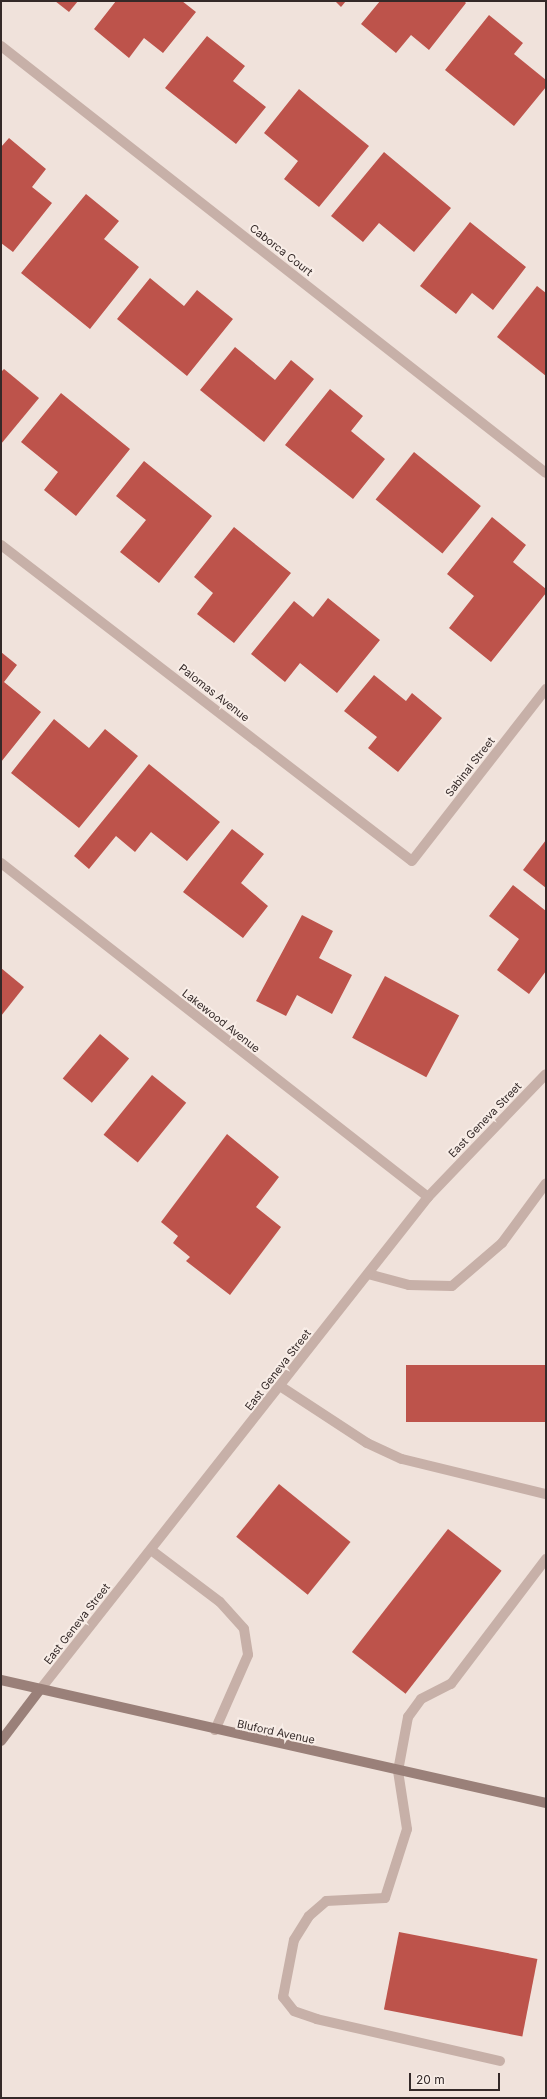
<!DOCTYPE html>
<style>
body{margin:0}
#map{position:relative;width:547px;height:2099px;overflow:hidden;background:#f0e2db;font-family:Inter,sans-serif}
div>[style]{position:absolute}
.building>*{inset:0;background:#bd534b;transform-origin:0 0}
.lane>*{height:10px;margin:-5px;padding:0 5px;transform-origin:5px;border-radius:5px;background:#c7b0a8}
.street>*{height:10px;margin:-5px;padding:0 5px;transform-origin:5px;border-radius:5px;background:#c7b0a8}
.secondary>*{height:10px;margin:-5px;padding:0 5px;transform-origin:5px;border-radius:5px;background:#9a8079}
span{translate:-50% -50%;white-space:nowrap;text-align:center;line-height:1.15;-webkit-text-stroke:4px #f8ede7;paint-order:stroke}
.street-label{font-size:11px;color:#342928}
.frame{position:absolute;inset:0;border:2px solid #342928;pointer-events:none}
.scale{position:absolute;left:409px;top:2073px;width:91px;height:18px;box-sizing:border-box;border:2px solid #342928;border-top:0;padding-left:5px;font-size:12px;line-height:14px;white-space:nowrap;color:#342928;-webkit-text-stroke:3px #f8ede7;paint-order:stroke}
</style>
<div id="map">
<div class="building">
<i style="clip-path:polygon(55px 1px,78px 1px,69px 12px)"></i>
<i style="clip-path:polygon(116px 1px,182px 1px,196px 12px,163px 53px,144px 38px,129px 58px,94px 29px)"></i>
<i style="clip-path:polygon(335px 1px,346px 1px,341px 7px)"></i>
<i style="clip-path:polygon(380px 1px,464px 1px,466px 3px,429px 50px,411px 35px,396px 53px,361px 24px)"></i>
<i style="clip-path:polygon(489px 15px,523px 43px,514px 54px,546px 80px,546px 87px,514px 126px,445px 70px)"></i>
<i style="clip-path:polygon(207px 36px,245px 66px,233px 81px,266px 107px,236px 144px,165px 88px)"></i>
<i style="clip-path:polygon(299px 89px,369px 146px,319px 207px,284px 179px,298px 161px,264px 133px)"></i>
<i style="clip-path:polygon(9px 138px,46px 169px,32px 187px,52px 203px,13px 252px,1px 243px,1px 147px)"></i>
<i style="clip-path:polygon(384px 152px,451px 208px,414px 252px,379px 223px,363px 242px,331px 216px)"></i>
<i style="clip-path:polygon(86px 194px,119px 221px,104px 239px,139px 267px,90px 329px,21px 273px)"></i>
<i style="clip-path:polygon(470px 222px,526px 267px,493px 310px,472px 293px,456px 314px,420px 286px)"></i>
<i style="clip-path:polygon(150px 278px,184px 306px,197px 290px,233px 319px,187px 376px,117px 319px)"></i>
<i style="clip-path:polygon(537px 286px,546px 293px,546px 376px,497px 337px)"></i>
<i style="clip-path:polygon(235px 347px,275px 380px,291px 360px,314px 379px,264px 442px,200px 390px)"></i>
<i style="clip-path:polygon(4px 369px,39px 398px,1px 444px,1px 372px)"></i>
<i style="clip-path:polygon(330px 389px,363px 416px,351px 431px,385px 459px,353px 499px,285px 445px)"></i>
<i style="clip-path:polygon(61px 393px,130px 449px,76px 516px,44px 490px,58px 472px,21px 442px)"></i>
<i style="left:414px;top:452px;width:86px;height:61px;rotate:39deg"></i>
<i style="clip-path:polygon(144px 461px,212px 516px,159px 583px,120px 552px,146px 520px,116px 496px)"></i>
<i style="clip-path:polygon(492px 517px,526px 545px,513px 562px,546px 589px,546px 593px,491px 662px,449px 628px,474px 596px,447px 574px)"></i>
<i style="clip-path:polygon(234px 527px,291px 573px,234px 643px,197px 614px,213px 593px,194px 577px)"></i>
<i style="clip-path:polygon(328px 598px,380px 640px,337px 693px,300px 663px,285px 682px,251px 654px,294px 601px,313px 617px)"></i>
<i style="clip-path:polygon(1px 652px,17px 665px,4px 682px,41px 712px,1px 762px)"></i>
<i style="clip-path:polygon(374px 675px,406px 701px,412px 693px,442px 718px,398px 772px,368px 748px,377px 737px,344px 711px)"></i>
<i style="clip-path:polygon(54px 719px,89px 748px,105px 729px,138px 756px,79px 828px,11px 773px)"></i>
<i style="clip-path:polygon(149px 764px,220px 822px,187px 861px,151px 832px,135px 852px,116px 836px,89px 869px,74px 856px)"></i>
<i style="clip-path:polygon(232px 829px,264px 854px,241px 883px,268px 906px,243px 938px,183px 892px)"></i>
<i style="clip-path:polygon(546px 840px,546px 888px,523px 870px)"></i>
<i style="clip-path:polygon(513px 885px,546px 911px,546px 971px,529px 994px,497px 970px,519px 939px,489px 916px)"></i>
<i style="clip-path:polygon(302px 915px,333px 931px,319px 958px,352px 975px,332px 1014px,297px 995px,286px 1016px,256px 1001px)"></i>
<i style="clip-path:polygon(1px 968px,24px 987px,1px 1016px)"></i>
<i style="left:385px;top:976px;width:84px;height:70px;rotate:28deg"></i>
<i style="left:100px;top:1034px;width:38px;height:58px;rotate:40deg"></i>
<i style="left:152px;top:1075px;width:44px;height:77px;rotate:39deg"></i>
<i style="clip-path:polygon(227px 1134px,279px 1177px,256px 1207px,281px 1227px,230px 1295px,186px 1261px,190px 1257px,173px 1243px,178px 1236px,161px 1222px)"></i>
<i style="left:546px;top:1365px;width:57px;height:140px;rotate:90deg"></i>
<i style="left:279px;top:1484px;width:92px;height:68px;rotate:39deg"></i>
<i style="left:448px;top:1529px;width:68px;height:156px;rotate:38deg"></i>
<i style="left:399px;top:1932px;width:141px;height:79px;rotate:11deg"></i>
</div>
<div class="lane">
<i style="left:368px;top:1274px;width:42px;rotate:15deg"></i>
<i style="left:409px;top:1285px;width:43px;rotate:1.3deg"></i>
<i style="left:452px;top:1286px;width:66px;rotate:-40.7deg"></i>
<i style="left:502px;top:1243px;width:74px;rotate:-53.7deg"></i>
<i style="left:280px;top:1386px;width:104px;rotate:33.2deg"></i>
<i style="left:367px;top:1443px;width:38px;rotate:25deg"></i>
<i style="left:402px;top:1459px;width:148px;rotate:13.7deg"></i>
<i style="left:151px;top:1550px;width:86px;rotate:37deg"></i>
<i style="left:220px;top:1602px;width:36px;rotate:48deg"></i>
<i style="left:244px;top:1629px;width:26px;rotate:81deg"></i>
<i style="left:248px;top:1655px;width:82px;rotate:113.7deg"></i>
<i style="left:500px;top:2061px;width:188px;rotate:-167.1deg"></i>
<i style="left:317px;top:2019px;width:24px;rotate:-161deg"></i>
<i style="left:294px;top:2011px;width:18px;rotate:-128deg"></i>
<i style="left:283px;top:1997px;width:58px;rotate:-79.1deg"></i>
<i style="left:294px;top:1940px;width:28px;rotate:-58deg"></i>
<i style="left:309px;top:1916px;width:23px;rotate:-41deg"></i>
<i style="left:326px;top:1901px;width:59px;rotate:-2.9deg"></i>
<i style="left:385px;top:1898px;width:72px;rotate:-72.3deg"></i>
<i style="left:407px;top:1829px;width:59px;rotate:-98.8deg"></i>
<i style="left:398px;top:1771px;width:55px;rotate:-79.5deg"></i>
<i style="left:408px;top:1717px;width:22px;rotate:-54deg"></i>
<i style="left:421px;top:1699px;width:34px;rotate:-27deg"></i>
<i style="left:451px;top:1684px;width:157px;rotate:-52.8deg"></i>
</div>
<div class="street">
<i style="left:1px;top:46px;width:692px;rotate:38.08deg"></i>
<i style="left:1px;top:545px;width:518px;rotate:37.56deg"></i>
<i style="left:412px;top:861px;width:218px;rotate:-52.1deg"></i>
<i style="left:1px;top:863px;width:542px;rotate:38.03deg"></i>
<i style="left:39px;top:1691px;width:629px;rotate:-51.78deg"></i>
<i style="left:428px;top:1197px;width:170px;rotate:-46.2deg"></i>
</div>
<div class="secondary">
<i style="left:1px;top:1680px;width:559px;rotate:12.72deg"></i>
<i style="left:1px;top:1741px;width:63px;rotate:-52.8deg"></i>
</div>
<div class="street-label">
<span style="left:281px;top:250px;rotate:38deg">Caborca Court</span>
<span style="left:214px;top:693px;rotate:38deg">Palomas Avenue</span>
<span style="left:470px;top:767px;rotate:-52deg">Sabinal Street</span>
<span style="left:221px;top:1021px;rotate:38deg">Lakewood Avenue</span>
<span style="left:485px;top:1120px;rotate:-46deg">East Geneva Street</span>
<span style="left:278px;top:1370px;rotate:-52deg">East Geneva Street</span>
<span style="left:77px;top:1624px;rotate:-52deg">East Geneva Street</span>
<span style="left:276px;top:1732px;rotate:12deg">Bluford Avenue</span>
</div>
<div class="frame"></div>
<div class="scale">20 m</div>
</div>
